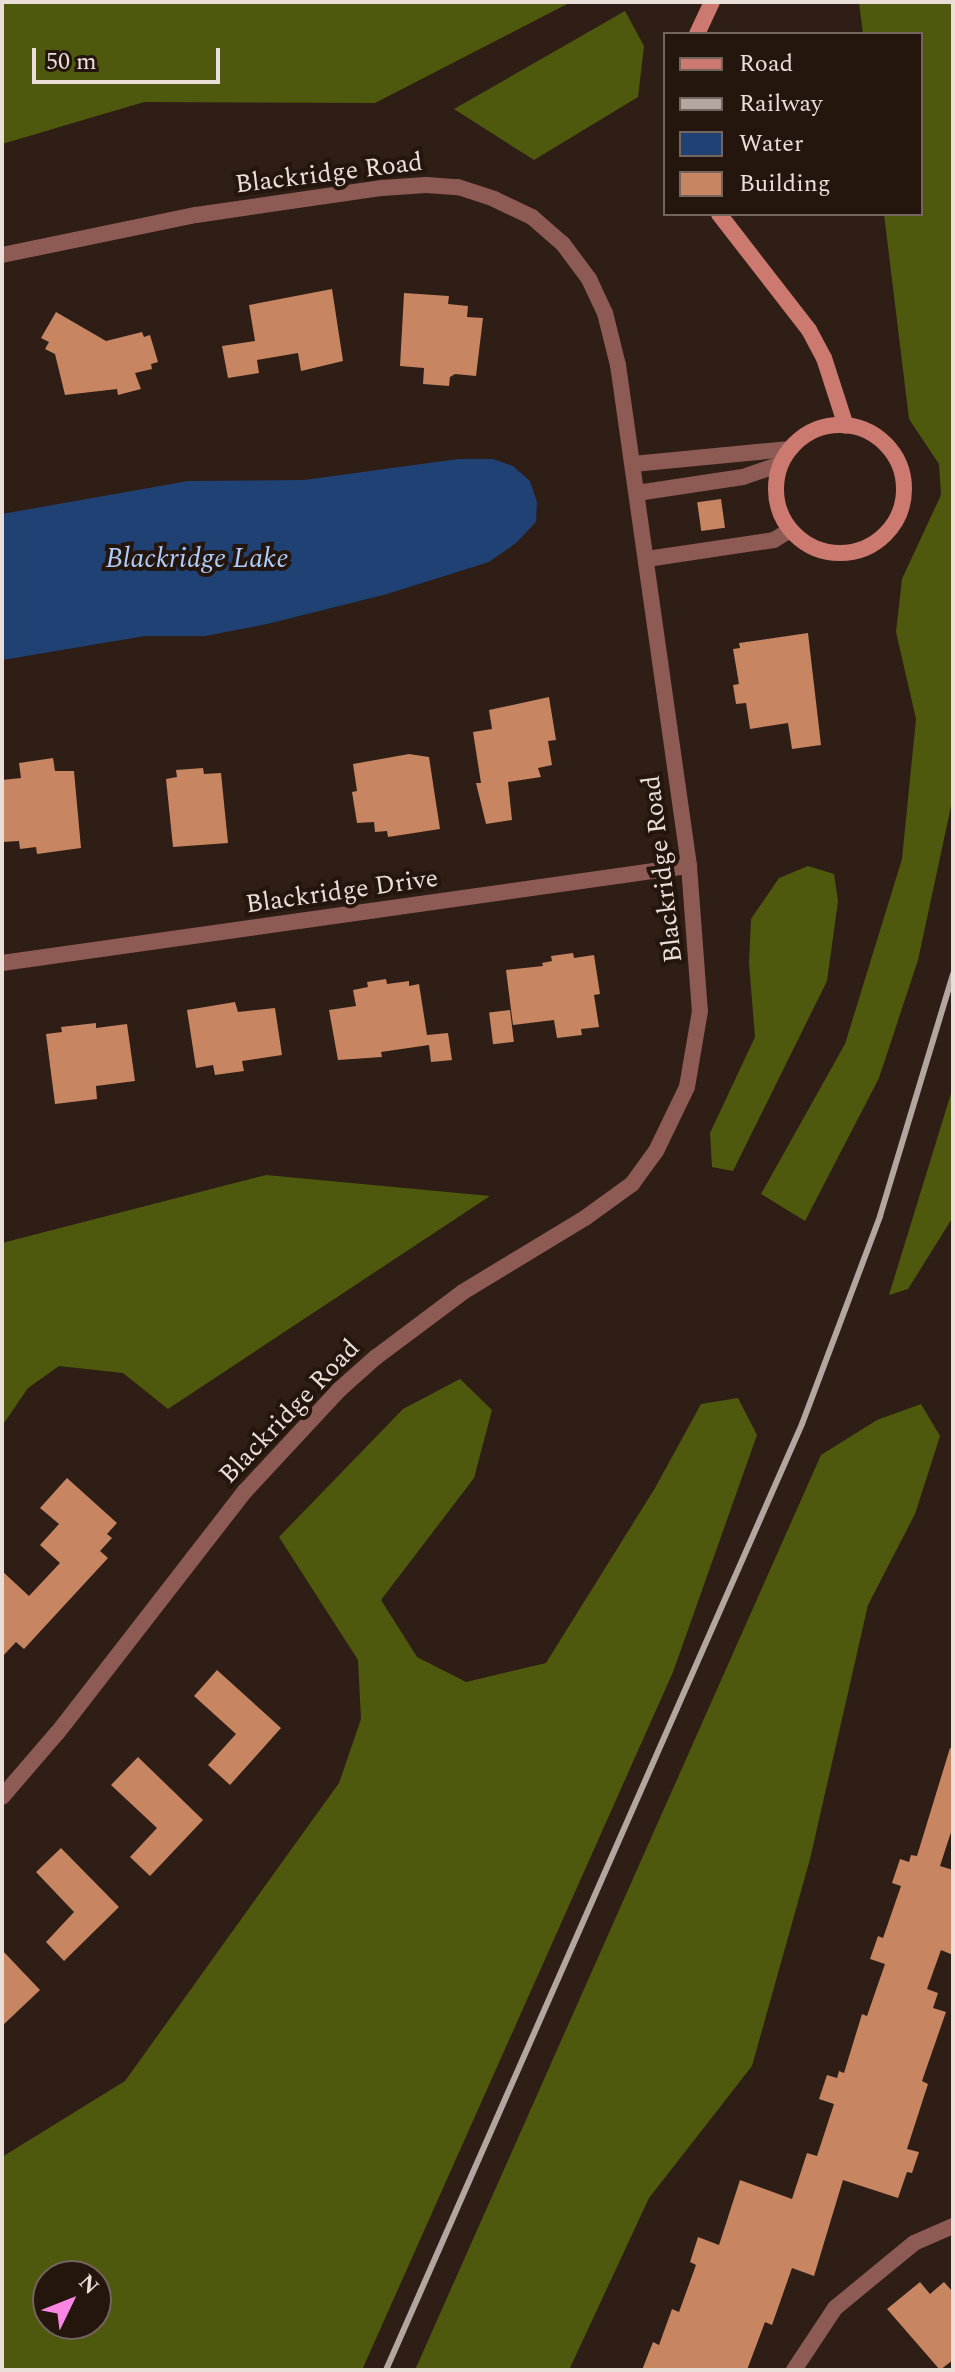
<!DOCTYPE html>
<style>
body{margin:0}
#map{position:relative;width:955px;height:2372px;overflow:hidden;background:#2e1e16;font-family:Spectral,serif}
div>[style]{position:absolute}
.forest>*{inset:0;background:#4f590e}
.water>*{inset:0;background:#204173}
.building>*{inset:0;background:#c78561;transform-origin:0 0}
.street>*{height:16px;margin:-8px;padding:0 8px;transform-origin:8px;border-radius:8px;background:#8e5a54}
.secondary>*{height:16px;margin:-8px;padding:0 8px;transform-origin:8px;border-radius:8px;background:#cc796f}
.secondary>.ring{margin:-8px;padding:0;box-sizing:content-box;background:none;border:16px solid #cc796f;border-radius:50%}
.rail>*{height:6px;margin:-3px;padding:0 3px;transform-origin:3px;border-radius:3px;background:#b3a6a0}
span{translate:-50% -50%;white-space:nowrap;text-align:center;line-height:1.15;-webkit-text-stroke:8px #24150d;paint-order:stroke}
.street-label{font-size:26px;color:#e9ded8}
.water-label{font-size:28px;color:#aecdfd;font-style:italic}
.frame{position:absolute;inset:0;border:4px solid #e9ded8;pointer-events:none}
.legend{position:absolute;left:663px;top:32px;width:260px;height:184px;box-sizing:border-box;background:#24150d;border:2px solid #73655e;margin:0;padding:10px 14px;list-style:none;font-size:24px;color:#e9ded8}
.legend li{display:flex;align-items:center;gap:16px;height:40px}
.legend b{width:40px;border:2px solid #73655e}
.north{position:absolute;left:32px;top:2260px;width:80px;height:80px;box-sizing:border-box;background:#24150d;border:2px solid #73655e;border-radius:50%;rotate:47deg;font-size:22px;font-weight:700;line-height:32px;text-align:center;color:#e9ded8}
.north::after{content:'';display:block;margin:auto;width:28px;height:36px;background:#fc86e3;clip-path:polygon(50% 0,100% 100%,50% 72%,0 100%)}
.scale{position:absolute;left:32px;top:48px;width:188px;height:36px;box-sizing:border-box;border:4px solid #e9ded8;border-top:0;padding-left:10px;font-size:24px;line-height:28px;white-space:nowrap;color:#e9ded8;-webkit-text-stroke:6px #24150d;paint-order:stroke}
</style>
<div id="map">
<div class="forest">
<i style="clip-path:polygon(2px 2px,571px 2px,375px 103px,144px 102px,2px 144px)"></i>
<i style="clip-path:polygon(859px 2px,953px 2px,953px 797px,918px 960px,879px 1078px,805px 1221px,761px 1194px,845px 1044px,902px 859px,916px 719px,896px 632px,902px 579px,941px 495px,939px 464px,909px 419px,884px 214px,921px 214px,921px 34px,863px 34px)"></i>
<i style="clip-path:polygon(625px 11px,644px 46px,638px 97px,534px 160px,454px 109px)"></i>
<i style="clip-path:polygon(808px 866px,834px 874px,838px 901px,827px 981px,733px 1171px,712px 1167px,710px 1133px,755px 1037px,749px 963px,751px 919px,779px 878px)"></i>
<i style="clip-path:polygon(953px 1087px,953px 1217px,908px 1289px,889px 1295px)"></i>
<i style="clip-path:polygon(266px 1175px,490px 1196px,168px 1409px,123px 1373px,59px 1366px,28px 1388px,2px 1426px,2px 1243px)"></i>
<i style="clip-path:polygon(evenodd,460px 1379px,492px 1410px,474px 1478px,381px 1600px,417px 1657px,466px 1682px,546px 1663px,655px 1488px,701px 1404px,738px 1398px,757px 1435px,673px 1672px,362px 2370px,2px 2370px,2px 2157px,125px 2081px,339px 1783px,361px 1719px,358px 1660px,279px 1537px,403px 1409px,460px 1379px,96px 2276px,96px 2324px,48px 2324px,48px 2276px,96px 2276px)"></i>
<i style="clip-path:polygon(921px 1404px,940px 1436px,915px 1514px,868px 1605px,810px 1859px,752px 2066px,649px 2198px,569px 2370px,415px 2370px,821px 1455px,877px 1420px)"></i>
</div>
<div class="water">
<i style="clip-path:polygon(458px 459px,493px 459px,513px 466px,530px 481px,537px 502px,536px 522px,516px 543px,489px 562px,387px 594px,267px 624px,205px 636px,145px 636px,2px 660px,2px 514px,188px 481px,304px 480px)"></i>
</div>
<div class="building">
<i style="clip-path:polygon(332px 289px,343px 361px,301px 371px,298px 353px,257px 360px,259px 373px,228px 378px,222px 346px,255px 341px,249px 305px)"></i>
<i style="clip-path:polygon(404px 293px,449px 296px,448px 304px,468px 306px,467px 317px,483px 318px,476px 376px,455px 374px,450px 377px,449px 386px,423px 384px,424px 368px,400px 366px)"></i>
<i style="clip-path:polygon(56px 312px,106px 341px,142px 332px,144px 337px,150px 335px,158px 362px,151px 364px,152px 369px,135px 373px,141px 389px,118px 395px,117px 389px,65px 395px,55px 354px,45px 349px,49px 342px,41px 338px)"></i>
<i style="left:721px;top:499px;width:29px;height:24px;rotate:82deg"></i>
<i style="clip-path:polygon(808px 633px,821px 745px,792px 749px,788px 723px,750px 729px,746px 703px,736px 704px,733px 685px,739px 684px,733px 649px,740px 648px,739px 643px)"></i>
<i style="clip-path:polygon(549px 697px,556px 740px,548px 741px,552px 765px,538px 768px,541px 777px,508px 782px,512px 820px,486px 824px,476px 783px,481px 783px,473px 732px,492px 729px,489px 710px)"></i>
<i style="clip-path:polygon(409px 754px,429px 757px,440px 829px,388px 837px,387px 831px,375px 832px,374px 822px,357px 823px,352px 792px,357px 791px,353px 764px)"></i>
<i style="clip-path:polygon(53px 758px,55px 771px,74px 771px,81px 848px,37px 854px,36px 847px,20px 849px,19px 841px,2px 842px,2px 780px,21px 778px,19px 763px)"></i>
<i style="clip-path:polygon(203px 768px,204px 774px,221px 773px,228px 843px,173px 847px,166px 779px,177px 777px,176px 770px)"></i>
<i style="clip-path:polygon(573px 953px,574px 958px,594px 955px,600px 994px,594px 995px,599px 1027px,581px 1029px,582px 1035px,557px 1038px,554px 1020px,513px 1025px,506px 970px,543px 966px,542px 963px,552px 961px,551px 956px)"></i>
<i style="clip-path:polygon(386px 979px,387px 984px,409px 981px,409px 986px,419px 984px,427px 1035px,448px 1033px,452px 1060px,431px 1062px,429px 1045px,381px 1052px,382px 1057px,338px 1060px,329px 1010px,356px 1006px,353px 990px,368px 987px,367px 982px)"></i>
<i style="clip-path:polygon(235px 1002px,238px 1012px,275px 1008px,282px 1055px,242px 1061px,244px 1071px,215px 1075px,213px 1065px,196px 1068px,187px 1010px)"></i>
<i style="left:510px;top:1010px;width:32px;height:21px;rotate:83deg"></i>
<i style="clip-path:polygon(96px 1023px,96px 1028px,127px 1024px,135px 1081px,96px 1086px,97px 1099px,55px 1104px,46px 1034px,62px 1032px,61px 1027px)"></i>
<i style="clip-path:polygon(67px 1478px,117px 1523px,107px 1534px,112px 1538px,100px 1551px,108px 1558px,24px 1649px,16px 1642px,2px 1657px,2px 1571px,29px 1596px,60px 1563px,40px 1545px,59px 1524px,40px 1508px)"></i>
<i style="clip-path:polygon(217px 1670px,281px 1728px,230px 1785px,208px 1765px,236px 1734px,194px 1696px)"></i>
<i style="clip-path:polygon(950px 1748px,953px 1749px,953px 1826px,940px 1866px,953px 1870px,953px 1955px,941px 1950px,927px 1989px,938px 1993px,933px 2008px,946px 2012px,922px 2081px,928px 2084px,907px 2149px,919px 2152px,912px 2173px,907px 2172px,898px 2198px,843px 2180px,814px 2276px,792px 2268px,772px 2325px,765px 2322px,747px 2370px,642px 2370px,653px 2342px,659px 2345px,672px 2309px,679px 2312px,696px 2265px,690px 2262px,698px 2237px,719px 2245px,740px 2180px,792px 2199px,807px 2153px,817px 2156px,834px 2104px,819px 2099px,827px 2075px,837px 2078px,839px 2071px,844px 2073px,862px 2014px,867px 2016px,885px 1964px,870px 1959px,878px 1936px,883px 1938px,901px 1886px,892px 1883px,900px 1859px,909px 1862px,911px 1855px,917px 1856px)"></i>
<i style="clip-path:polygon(138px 1757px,203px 1820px,150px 1876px,130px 1857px,157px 1828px,111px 1785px)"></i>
<i style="clip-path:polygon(61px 1848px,119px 1907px,64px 1961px,46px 1942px,74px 1912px,36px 1872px)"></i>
<i style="clip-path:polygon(2px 1950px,40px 1990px,2px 2026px)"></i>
<i style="clip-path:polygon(920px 2282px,930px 2294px,944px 2282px,953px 2292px,953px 2360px,940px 2370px,887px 2309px)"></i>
</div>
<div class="street">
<i style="left:2px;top:255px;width:198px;rotate:-11.7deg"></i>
<i style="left:196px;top:215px;width:188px;rotate:-8.3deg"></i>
<i style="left:382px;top:188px;width:44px;rotate:-3.9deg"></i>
<i style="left:426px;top:185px;width:32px;rotate:4deg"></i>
<i style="left:458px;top:187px;width:38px;rotate:18deg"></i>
<i style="left:494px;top:199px;width:42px;rotate:25.3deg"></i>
<i style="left:532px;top:217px;width:41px;rotate:41.1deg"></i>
<i style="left:563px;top:244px;width:44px;rotate:53.4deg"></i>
<i style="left:589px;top:279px;width:38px;rotate:65deg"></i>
<i style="left:605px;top:313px;width:54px;rotate:76deg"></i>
<i style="left:618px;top:365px;width:506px;rotate:81.93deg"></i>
<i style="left:689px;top:866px;width:145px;rotate:85.7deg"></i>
<i style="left:700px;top:1011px;width:77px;rotate:99.7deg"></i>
<i style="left:687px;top:1087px;width:71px;rotate:115.8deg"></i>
<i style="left:656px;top:1151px;width:41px;rotate:126deg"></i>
<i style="left:632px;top:1184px;width:58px;rotate:144.1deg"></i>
<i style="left:585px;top:1218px;width:143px;rotate:148.8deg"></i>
<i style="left:463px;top:1292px;width:109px;rotate:143.2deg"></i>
<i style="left:376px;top:1357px;width:50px;rotate:138.3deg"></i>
<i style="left:339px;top:1390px;width:138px;rotate:132.9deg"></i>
<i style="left:245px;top:1491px;width:306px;rotate:127.8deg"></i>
<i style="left:57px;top:1733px;width:84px;rotate:130.7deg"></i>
<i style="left:633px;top:464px;width:158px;rotate:-5.5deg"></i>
<i style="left:637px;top:493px;width:107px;rotate:-8.6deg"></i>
<i style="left:743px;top:477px;width:40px;rotate:-18.9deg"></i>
<i style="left:647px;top:559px;width:128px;rotate:-8.5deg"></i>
<i style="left:774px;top:540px;width:19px;rotate:-32deg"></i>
<i style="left:2px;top:963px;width:694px;rotate:-8.04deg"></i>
<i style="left:794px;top:2370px;width:74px;rotate:-56.5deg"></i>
<i style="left:835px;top:2308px;width:102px;rotate:-39.4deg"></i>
<i style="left:914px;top:2243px;width:43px;rotate:-23.6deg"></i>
</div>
<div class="secondary">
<i style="left:697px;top:34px;width:35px;rotate:-65deg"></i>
<i style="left:719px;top:214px;width:147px;rotate:52.2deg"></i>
<i style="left:809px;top:330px;width:32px;rotate:62deg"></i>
<i style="left:824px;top:358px;width:71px;rotate:72.1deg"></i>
<i class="ring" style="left:776px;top:425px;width:112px;height:112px"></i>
</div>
<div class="rail">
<i style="left:386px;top:2370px;width:1033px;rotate:-66.26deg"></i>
<i style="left:802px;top:1424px;width:222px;rotate:-69.4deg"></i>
<i style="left:880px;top:1216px;width:253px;rotate:-73.2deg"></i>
</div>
<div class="street-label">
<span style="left:329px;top:174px;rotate:-7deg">Blackridge Road</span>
<span style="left:663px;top:869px;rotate:-97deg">Blackridge Road</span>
<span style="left:342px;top:892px;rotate:-8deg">Blackridge Drive</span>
<span style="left:290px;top:1412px;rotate:-46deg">Blackridge Road</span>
</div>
<div class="water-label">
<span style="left:197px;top:559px">Blackridge Lake</span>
</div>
<div class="frame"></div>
<ul class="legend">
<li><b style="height:10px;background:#cc796f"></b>Road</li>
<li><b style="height:10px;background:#b3a6a0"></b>Railway</li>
<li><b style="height:22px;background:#204173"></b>Water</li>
<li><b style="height:22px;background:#c78561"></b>Building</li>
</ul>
<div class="north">N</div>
<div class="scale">50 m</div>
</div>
